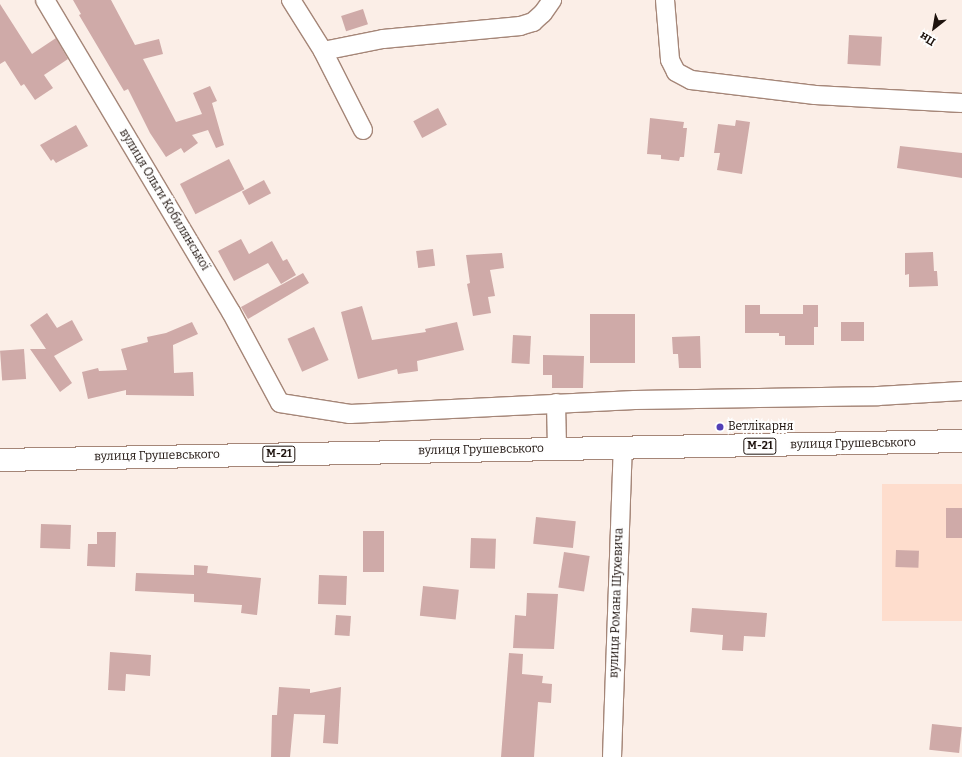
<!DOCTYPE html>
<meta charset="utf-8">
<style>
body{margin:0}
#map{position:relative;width:962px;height:757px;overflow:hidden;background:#fbeee7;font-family:Bitter,serif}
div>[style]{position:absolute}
.built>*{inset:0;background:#feddcd;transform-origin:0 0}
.building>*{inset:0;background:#cfaaa8;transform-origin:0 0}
.roads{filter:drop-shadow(1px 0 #a58678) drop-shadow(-1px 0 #a58678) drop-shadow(0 1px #a58678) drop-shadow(0 -1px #a58678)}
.minor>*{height:18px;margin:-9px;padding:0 9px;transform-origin:9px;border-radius:9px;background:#fff}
.highway>*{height:22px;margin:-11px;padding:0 11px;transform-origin:11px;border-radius:11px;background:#fff}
.dots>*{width:11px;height:11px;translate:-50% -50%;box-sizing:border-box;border:2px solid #fefefe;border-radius:50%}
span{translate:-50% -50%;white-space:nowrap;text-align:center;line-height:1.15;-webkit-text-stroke:3.5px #fefefe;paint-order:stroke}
.shield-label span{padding:1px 3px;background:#fefefe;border:1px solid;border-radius:3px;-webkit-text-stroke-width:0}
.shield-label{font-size:11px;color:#1d120d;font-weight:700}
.street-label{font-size:12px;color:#1d120d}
.poi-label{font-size:12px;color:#1d120d}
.left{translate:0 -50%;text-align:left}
.north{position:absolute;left:914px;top:8px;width:40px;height:40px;-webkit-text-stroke:3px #fefefe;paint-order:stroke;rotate:211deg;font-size:11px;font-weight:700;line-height:16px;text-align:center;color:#1d120d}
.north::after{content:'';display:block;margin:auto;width:14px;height:18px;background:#1d120d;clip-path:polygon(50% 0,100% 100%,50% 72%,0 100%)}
</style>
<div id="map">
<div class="built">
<i style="left:962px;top:484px;width:137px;height:80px;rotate:90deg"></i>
</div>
<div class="building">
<i style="clip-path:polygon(73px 0,111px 0,135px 45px,159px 39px,163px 54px,143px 59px,176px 122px,202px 114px,193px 93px,210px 86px,217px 101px,212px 103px,224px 145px,216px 148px,208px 130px,192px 135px,198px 143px,184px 153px,181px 148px,166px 157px,150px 133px,128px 89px,124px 91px,79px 15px,81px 14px)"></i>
<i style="clip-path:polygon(0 4px,32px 54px,56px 38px,68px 59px,44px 75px,53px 88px,35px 100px,24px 84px,21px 86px,5px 61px,0 64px)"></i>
<i style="left:363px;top:9px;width:16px;height:23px;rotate:72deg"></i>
<i style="left:849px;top:35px;width:33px;height:29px;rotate:3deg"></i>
<i style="left:438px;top:108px;width:19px;height:28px;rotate:62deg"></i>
<i style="clip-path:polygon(650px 118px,684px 122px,683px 128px,687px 128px,684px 157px,680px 157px,679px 161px,661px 159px,661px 155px,647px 154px)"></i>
<i style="clip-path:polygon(736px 120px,750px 122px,742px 174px,717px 170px,720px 153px,714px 153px,718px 124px,735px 126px)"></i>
<i style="clip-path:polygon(76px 125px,88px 146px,56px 163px,53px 159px,51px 161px,40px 145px)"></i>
<i style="clip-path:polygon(900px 146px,962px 153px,962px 178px,897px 168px)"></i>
<i style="left:229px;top:159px;width:34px;height:55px;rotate:63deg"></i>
<i style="left:264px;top:180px;width:15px;height:25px;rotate:62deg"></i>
<i style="clip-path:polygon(241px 239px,249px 254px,272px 241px,283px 261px,287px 259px,296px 275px,281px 284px,268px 263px,234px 281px,218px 251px)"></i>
<i style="left:433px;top:249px;width:17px;height:17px;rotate:83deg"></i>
<i style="clip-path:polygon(933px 252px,934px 271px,937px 271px,938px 286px,909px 287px,909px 274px,905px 275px,905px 253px)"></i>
<i style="clip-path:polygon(502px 253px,504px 268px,490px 270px,495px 296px,488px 297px,491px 313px,473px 316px,467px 284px,470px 283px,466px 255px)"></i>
<i style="clip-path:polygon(303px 273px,309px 283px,248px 319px,241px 307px)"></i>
<i style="clip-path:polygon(745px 305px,760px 305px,760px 314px,803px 314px,803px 305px,818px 305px,818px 327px,814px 327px,814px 345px,785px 345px,785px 336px,779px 336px,779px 333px,745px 333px)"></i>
<i style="clip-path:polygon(362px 306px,372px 340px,426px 332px,425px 329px,457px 322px,464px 350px,417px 361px,418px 371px,398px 374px,397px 369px,358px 379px,341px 312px)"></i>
<i style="clip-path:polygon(47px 313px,57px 328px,72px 320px,83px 340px,54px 356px,72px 383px,60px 392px,30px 349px,46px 349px,30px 325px)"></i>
<i style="left:590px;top:314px;width:45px;height:49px"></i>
<i style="clip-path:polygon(192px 322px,198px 334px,173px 345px,174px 373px,193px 372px,194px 396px,126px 395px,126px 390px,88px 399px,82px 372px,98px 368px,99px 371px,127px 370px,121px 349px,148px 342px,147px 337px,166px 333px)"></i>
<i style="left:864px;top:322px;width:19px;height:23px;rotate:90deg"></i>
<i style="left:314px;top:327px;width:36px;height:29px;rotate:66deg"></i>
<i style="left:513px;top:335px;width:18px;height:28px;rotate:3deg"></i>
<i style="clip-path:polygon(700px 336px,701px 368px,679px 368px,678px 354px,673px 354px,672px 337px)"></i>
<i style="left:24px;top:349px;width:30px;height:24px;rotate:86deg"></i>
<i style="clip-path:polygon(543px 355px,584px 356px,583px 388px,552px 388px,552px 375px,543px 375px)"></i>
<i style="left:962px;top:508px;width:30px;height:16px;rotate:90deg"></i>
<i style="left:536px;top:517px;width:40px;height:27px;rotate:6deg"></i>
<i style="left:41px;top:524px;width:30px;height:24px;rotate:2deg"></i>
<i style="left:363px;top:531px;width:21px;height:41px"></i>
<i style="clip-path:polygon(97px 532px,116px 532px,115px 567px,87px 566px,88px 544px,97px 544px)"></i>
<i style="left:471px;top:538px;width:25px;height:30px;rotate:2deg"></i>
<i style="left:896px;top:550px;width:23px;height:17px;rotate:2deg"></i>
<i style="left:564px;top:552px;width:26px;height:36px;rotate:9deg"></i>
<i style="clip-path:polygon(194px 565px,208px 566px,207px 573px,261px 578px,257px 615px,241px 613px,242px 605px,194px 602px,194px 594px,135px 591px,136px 573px,194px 575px)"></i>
<i style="left:319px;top:575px;width:28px;height:29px;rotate:2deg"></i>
<i style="left:423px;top:586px;width:36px;height:30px;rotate:6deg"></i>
<i style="clip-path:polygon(527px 593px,558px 594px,554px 649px,513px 648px,515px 615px,526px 616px)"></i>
<i style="clip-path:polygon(692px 608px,767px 613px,765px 637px,744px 636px,743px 651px,722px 650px,723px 635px,690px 632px)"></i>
<i style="left:336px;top:615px;width:15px;height:20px;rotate:4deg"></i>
<i style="clip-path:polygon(110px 652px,151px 655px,150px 676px,126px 674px,125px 691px,108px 690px)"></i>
<i style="clip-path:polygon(509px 653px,523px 654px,522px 674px,543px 676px,542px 683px,552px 684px,551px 703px,538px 702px,534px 757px,501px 757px)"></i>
<i style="clip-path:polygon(279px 687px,310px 689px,310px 693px,341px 687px,338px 744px,323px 743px,325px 715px,294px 714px,290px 757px,271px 757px,272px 715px,277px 715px)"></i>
<i style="left:932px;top:724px;width:30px;height:26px;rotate:6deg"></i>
</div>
<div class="roads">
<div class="minor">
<i style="left:45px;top:0;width:363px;rotate:59.2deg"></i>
<i style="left:231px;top:312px;width:103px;rotate:61.7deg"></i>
<i style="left:280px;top:403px;width:71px;rotate:8.9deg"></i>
<i style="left:350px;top:414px;width:285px;rotate:-2.8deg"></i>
<i style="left:635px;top:400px;width:243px;rotate:-0.9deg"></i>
<i style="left:878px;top:396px;width:84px;rotate:-3.4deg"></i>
<i style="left:291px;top:0;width:60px;rotate:57.9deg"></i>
<i style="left:665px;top:0;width:60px;rotate:85.2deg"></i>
<i style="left:670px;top:60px;width:13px;rotate:63deg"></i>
<i style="left:676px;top:72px;width:17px;rotate:28deg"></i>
<i style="left:691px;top:80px;width:125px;rotate:6.9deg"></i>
<i style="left:815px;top:95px;width:147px;rotate:3.1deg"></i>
<i style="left:363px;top:130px;width:89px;rotate:-116.9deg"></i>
<i style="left:323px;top:51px;width:61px;rotate:-11.3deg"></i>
<i style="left:383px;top:39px;width:138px;rotate:-5.4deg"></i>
<i style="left:520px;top:26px;width:14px;rotate:-17deg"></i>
<i style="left:533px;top:22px;width:13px;rotate:-42deg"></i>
<i style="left:543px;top:13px;width:16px;rotate:-55deg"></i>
<i style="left:556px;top:403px;width:45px;rotate:88.7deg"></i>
<i style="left:612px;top:757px;width:308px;rotate:-88deg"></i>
</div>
<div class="highway">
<i style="left:0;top:460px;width:962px;rotate:-1.13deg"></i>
</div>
</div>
<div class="dots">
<i style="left:720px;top:427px;background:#523fb6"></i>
</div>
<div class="shield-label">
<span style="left:760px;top:446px">М-21</span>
<span style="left:279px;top:454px">М-21</span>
</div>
<div class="street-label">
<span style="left:164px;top:200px;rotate:59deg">вулиця Ольги Кобилянської</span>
<span style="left:853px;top:444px;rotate:-1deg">вулиця Грушевського</span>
<span style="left:481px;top:450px;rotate:-1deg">вулиця Грушевського</span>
<span style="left:157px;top:456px;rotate:-1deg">вулиця Грушевського</span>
<span style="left:617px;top:603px;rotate:-88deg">вулиця Романа Шухевича</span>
</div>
<div class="poi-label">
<span class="left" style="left:728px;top:427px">Ветлікарня</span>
</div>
<div class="north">Пн</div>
</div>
